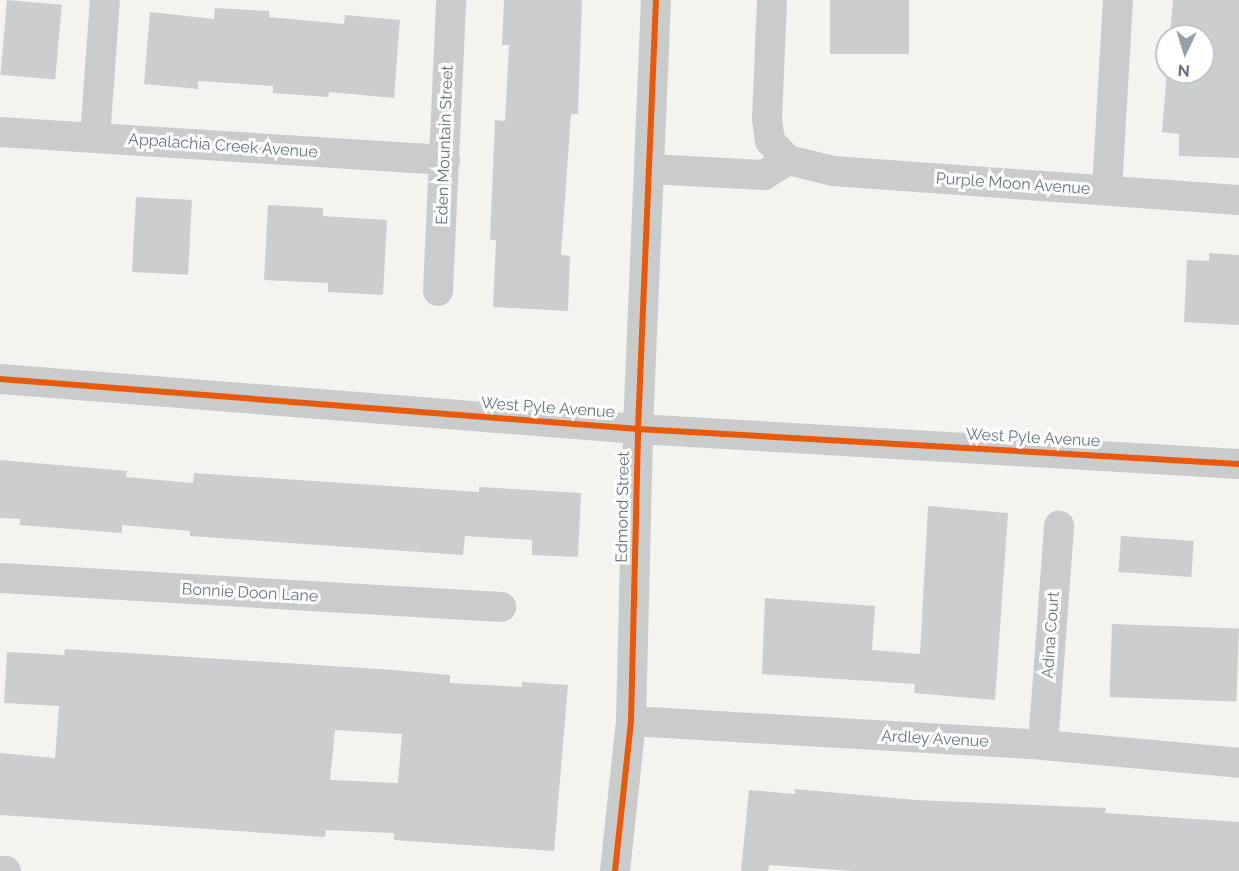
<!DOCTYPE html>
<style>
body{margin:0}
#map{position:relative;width:1239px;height:871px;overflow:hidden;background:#f3f3f0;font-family:Raleway,sans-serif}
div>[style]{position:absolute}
.building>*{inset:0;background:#cccece;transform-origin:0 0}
.minor>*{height:30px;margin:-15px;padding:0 15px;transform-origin:15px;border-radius:15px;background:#cacccc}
.cycleway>*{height:6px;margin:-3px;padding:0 3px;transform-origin:3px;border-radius:3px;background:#e8590c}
span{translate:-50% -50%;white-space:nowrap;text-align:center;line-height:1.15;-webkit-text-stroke:6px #fff;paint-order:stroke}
.street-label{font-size:16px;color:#627482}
.north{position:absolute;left:1155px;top:24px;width:60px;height:60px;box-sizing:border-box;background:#fff;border:2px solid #c0c7cd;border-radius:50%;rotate:184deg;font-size:16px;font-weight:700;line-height:24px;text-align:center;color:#627482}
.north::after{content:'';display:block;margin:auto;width:21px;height:27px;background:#95a0a8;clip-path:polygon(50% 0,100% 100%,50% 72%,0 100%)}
</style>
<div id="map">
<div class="building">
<i style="left:7px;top:0;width:55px;height:75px;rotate:5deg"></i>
<i style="clip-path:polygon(504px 0,582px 0,578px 114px,571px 114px,561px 255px,570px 256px,568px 311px,493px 307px,496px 240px,490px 240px,495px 120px,505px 121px,509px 45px,502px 45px)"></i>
<i style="left:830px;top:0;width:79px;height:54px"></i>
<i style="clip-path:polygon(1173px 0,1239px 0,1239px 158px,1179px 156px,1179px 134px,1162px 132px,1167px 69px,1167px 72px,1203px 72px,1203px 36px,1170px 36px)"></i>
<i style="clip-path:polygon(215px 8px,269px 11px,269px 17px,344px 24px,345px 15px,400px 20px,394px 98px,329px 92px,328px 97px,273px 93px,273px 86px,198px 81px,198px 89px,144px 84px,150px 12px,214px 19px)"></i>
<i style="left:136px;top:197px;width:56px;height:75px;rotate:3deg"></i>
<i style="clip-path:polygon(268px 205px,323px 208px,323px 216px,387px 220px,383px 295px,328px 292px,328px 283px,264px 280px)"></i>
<i style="clip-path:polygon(1209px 253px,1239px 255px,1239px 325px,1184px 322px,1187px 260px,1209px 261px)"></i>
<i style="clip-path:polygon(0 460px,127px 471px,126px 477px,193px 483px,194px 473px,479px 492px,479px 487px,581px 493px,578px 557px,532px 555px,532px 540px,465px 536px,463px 555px,190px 536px,190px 531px,122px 525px,122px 533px,20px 525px,20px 519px,0 518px)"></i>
<i style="clip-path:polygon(928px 506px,1008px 513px,995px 700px,914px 693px,915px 684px,762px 674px,765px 598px,875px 606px,872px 650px,920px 654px)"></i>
<i style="left:1121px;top:536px;width:73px;height:36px;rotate:4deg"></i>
<i style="left:1112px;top:624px;width:127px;height:73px;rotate:2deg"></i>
<i style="clip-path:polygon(evenodd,65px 649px,394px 670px,450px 675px,450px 683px,522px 687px,522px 682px,568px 685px,554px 851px,394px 840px,394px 833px,326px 830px,325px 837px,0 815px,0 753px,55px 758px,59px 706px,4px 703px,7px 652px,64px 655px,65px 649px,335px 730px,402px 734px,398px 783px,330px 780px,335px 730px)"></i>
<i style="clip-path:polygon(795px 789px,916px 800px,1106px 808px,1105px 813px,1239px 822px,1239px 871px,853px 871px,769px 865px,768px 871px,741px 871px,749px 790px,795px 794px)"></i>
</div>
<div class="minor">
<i style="left:772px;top:0;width:118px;rotate:92.4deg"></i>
<i style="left:767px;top:118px;width:23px;rotate:83deg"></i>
<i style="left:770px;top:141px;width:26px;rotate:47deg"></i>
<i style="left:788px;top:160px;width:46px;rotate:13.7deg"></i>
<i style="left:833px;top:171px;width:407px;rotate:4.1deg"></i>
<i style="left:0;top:132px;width:446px;rotate:3.6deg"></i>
<i style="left:95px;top:138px;width:138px;rotate:-85.9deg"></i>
<i style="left:649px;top:169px;width:115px;rotate:3deg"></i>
<i style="left:764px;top:175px;width:28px;rotate:-32deg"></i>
<i style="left:1107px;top:190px;width:190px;rotate:-86.7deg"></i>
<i style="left:438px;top:291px;width:291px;rotate:-87.4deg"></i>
<i style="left:0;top:379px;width:640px;rotate:4.48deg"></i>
<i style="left:638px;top:429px;width:602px;rotate:3.33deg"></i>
<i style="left:0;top:578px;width:502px;rotate:3.31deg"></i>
<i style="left:631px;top:721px;width:413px;rotate:3.3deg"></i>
<i style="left:1043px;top:745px;width:197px;rotate:5.2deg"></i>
<i style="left:1043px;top:745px;width:220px;rotate:-85.8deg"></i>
<i style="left:0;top:871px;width:6px"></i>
<i style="left:615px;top:871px;width:151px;rotate:-83.9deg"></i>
<i style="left:631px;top:721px;width:292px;rotate:-88.6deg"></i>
<i style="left:638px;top:429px;width:429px;rotate:-87.6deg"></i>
</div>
<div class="cycleway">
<i style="left:0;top:379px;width:640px;rotate:4.48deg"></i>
<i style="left:638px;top:429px;width:602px;rotate:3.33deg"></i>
<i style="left:615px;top:871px;width:151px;rotate:-83.9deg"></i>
<i style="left:631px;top:721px;width:292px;rotate:-88.6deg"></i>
<i style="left:638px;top:429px;width:429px;rotate:-87.6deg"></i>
</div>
<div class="street-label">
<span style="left:445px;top:145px;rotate:-88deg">Eden Mountain Street</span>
<span style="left:223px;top:146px;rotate:4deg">Appalachia Creek Avenue</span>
<span style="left:1013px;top:184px;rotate:4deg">Purple Moon Avenue</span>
<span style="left:548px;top:408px;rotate:4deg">West Pyle Avenue</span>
<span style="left:1033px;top:438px;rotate:3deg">West Pyle Avenue</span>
<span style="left:623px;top:507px;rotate:-89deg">Edmond Street</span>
<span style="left:250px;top:593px;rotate:3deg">Bonnie Doon Lane</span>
<span style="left:1051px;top:635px;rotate:-86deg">Adina Court</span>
<span style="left:935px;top:739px;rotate:3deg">Ardley Avenue</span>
</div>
<div class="north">N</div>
</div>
